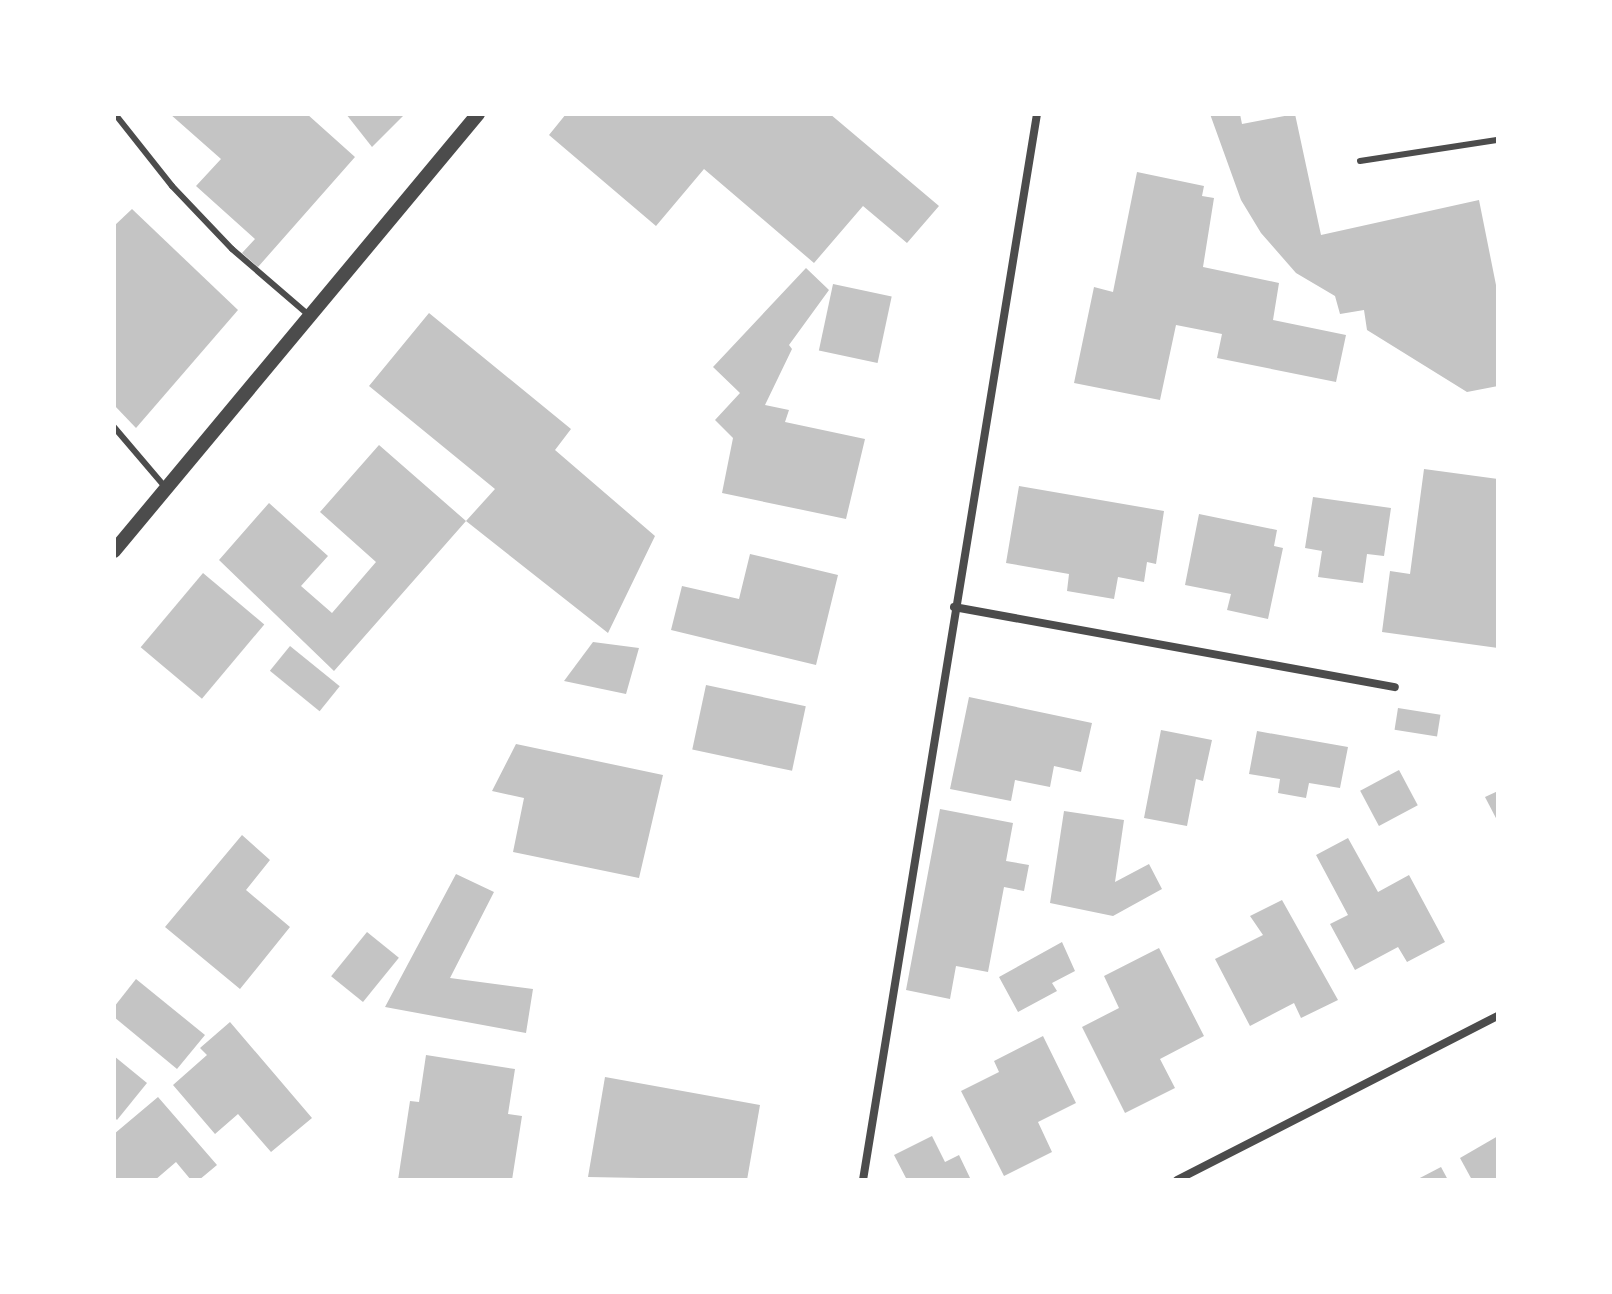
<!DOCTYPE html>
<style>
body{margin:0}
#map{position:relative;width:1612px;height:1294px;overflow:hidden;background:#fff;font-family:Jost,sans-serif}
div>[style]{position:absolute}
.building>*{inset:0;background:#c4c4c4;transform-origin:0 0}
.service>*{height:6px;margin:-3px;padding:0 3px;transform-origin:3px;border-radius:3px;background:#4c4c4c}
.minor>*{height:8px;margin:-4px;padding:0 4px;transform-origin:4px;border-radius:4px;background:#4c4c4c}
.tertiary>*{height:14px;margin:-7px;padding:0 7px;transform-origin:7px;border-radius:7px;background:#4c4c4c}
span{translate:-50% -50%;white-space:nowrap;text-align:center;line-height:1.15;-webkit-text-stroke:6px #fff;paint-order:stroke}
.frame{position:absolute;inset:0;border:116px solid #fff;pointer-events:none}
</style>
<div id="map">
<div class="building">
<i style="clip-path:polygon(170px 114px,307px 114px,355px 157px,258px 267px,242px 253px,255px 239px,196px 186px,221px 159px)"></i>
<i style="clip-path:polygon(346px 114px,405px 114px,372px 147px)"></i>
<i style="clip-path:polygon(566px 114px,830px 114px,939px 206px,907px 243px,863px 206px,814px 263px,704px 169px,656px 226px,549px 135px)"></i>
<i style="clip-path:polygon(1210px 114px,1240px 114px,1242px 124px,1295px 114px,1321px 235px,1479px 200px,1498px 295px,1498px 386px,1467px 392px,1367px 330px,1364px 310px,1340px 314px,1335px 296px,1296px 273px,1261px 233px,1241px 200px)"></i>
<i style="clip-path:polygon(1137px 172px,1204px 186px,1202px 196px,1214px 198px,1203px 267px,1279px 283px,1273px 320px,1346px 335px,1336px 382px,1217px 358px,1222px 334px,1176px 325px,1160px 400px,1074px 383px,1094px 287px,1113px 292px)"></i>
<i style="clip-path:polygon(132px 209px,238px 310px,136px 428px,114px 405px,114px 226px)"></i>
<i style="clip-path:polygon(806px 268px,829px 290px,789px 345px,792px 349px,765px 405px,789px 410px,785px 422px,865px 439px,846px 519px,722px 493px,733px 438px,715px 420px,740px 393px,713px 367px)"></i>
<i style="left:833px;top:284px;width:60px;height:68px;rotate:12deg"></i>
<i style="clip-path:polygon(429px 313px,571px 429px,555px 450px,655px 536px,608px 633px,466px 521px,495px 489px,369px 386px)"></i>
<i style="clip-path:polygon(379px 445px,466px 521px,334px 671px,219px 560px,269px 503px,328px 556px,301px 586px,332px 613px,376px 562px,320px 512px)"></i>
<i style="clip-path:polygon(1424px 469px,1498px 479px,1498px 648px,1382px 632px,1390px 571px,1410px 574px)"></i>
<i style="clip-path:polygon(1019px 486px,1164px 511px,1156px 564px,1147px 562px,1144px 582px,1118px 577px,1114px 599px,1067px 591px,1069px 574px,1006px 563px)"></i>
<i style="clip-path:polygon(1313px 497px,1391px 508px,1384px 556px,1367px 554px,1363px 583px,1318px 577px,1322px 551px,1305px 548px)"></i>
<i style="clip-path:polygon(1199px 514px,1277px 530px,1274px 546px,1283px 548px,1268px 619px,1227px 610px,1231px 594px,1185px 585px)"></i>
<i style="clip-path:polygon(750px 554px,838px 575px,816px 665px,671px 630px,682px 586px,739px 599px)"></i>
<i style="left:203px;top:573px;width:80px;height:97px;rotate:40deg"></i>
<i style="clip-path:polygon(593px 642px,639px 648px,626px 694px,564px 681px)"></i>
<i style="left:290px;top:646px;width:64px;height:32px;rotate:39deg"></i>
<i style="left:706px;top:685px;width:102px;height:66px;rotate:12deg"></i>
<i style="clip-path:polygon(969px 697px,1092px 723px,1081px 772px,1054px 766px,1050px 787px,1015px 780px,1011px 801px,950px 789px)"></i>
<i style="left:1398px;top:708px;width:43px;height:22px;rotate:9deg"></i>
<i style="clip-path:polygon(1161px 730px,1212px 740px,1203px 781px,1196px 779px,1187px 826px,1144px 818px)"></i>
<i style="clip-path:polygon(1257px 731px,1348px 747px,1340px 788px,1309px 783px,1306px 798px,1278px 793px,1280px 779px,1249px 774px)"></i>
<i style="clip-path:polygon(516px 744px,663px 775px,639px 878px,513px 852px,524px 798px,492px 791px)"></i>
<i style="left:1399px;top:770px;width:40px;height:44px;rotate:62deg"></i>
<i style="clip-path:polygon(1498px 791px,1498px 822px,1485px 797px)"></i>
<i style="clip-path:polygon(940px 809px,1013px 823px,1006px 861px,1029px 865px,1024px 891px,1004px 887px,988px 972px,956px 966px,950px 999px,906px 990px)"></i>
<i style="clip-path:polygon(1064px 811px,1124px 820px,1115px 882px,1149px 864px,1162px 889px,1113px 916px,1050px 903px)"></i>
<i style="clip-path:polygon(242px 835px,270px 860px,246px 890px,290px 927px,240px 989px,165px 927px)"></i>
<i style="clip-path:polygon(1348px 838px,1378px 892px,1409px 875px,1445px 942px,1407px 962px,1398px 947px,1355px 970px,1330px 924px,1348px 915px,1316px 855px)"></i>
<i style="clip-path:polygon(456px 874px,494px 892px,450px 978px,533px 989px,526px 1033px,385px 1007px)"></i>
<i style="clip-path:polygon(1282px 900px,1338px 1000px,1301px 1018px,1294px 1003px,1250px 1026px,1215px 959px,1263px 935px,1250px 916px)"></i>
<i style="left:367px;top:932px;width:41px;height:57px;rotate:39deg"></i>
<i style="clip-path:polygon(1062px 942px,1075px 971px,1052px 983px,1057px 991px,1018px 1012px,999px 977px)"></i>
<i style="clip-path:polygon(1159px 948px,1204px 1036px,1160px 1059px,1175px 1088px,1125px 1113px,1082px 1027px,1119px 1008px,1104px 976px)"></i>
<i style="clip-path:polygon(136px 979px,205px 1035px,177px 1069px,114px 1017px,114px 1007px)"></i>
<i style="clip-path:polygon(230px 1022px,312px 1118px,271px 1152px,238px 1114px,215px 1134px,173px 1085px,207px 1055px,200px 1048px)"></i>
<i style="clip-path:polygon(1043px 1036px,1076px 1103px,1038px 1122px,1052px 1152px,1004px 1176px,961px 1091px,999px 1072px,994px 1061px)"></i>
<i style="clip-path:polygon(426px 1055px,515px 1069px,508px 1114px,522px 1116px,512px 1180px,398px 1180px,410px 1101px,419px 1102px)"></i>
<i style="clip-path:polygon(114px 1056px,147px 1083px,117px 1120px,114px 1117px)"></i>
<i style="clip-path:polygon(605px 1077px,760px 1105px,747px 1180px,588px 1177px)"></i>
<i style="clip-path:polygon(158px 1097px,217px 1165px,199px 1180px,191px 1180px,176px 1162px,155px 1180px,114px 1180px,114px 1134px)"></i>
<i style="clip-path:polygon(932px 1136px,945px 1162px,959px 1155px,971px 1180px,907px 1180px,894px 1155px)"></i>
<i style="clip-path:polygon(1498px 1136px,1498px 1180px,1472px 1180px,1460px 1158px)"></i>
<i style="clip-path:polygon(1441px 1167px,1448px 1180px,1416px 1180px)"></i>
</div>
<div class="service">
<i style="left:115px;top:114px;width:92px;rotate:51.6deg"></i>
<i style="left:172px;top:186px;width:87px;rotate:46.4deg"></i>
<i style="left:232px;top:249px;width:103px;rotate:40.7deg"></i>
<i style="left:1360px;top:161px;width:140px;rotate:-8.7deg"></i>
<i style="left:114px;top:427px;width:79px;rotate:49.6deg"></i>
</div>
<div class="minor">
<i style="left:954px;top:607px;width:448px;rotate:10.3deg"></i>
<i style="left:863px;top:1180px;width:1080px;rotate:-80.73deg"></i>
<i style="left:1177px;top:1180px;width:360px;rotate:-27.1deg"></i>
</div>
<div class="tertiary">
<i style="left:114px;top:551px;width:569px;rotate:-50.21deg"></i>
</div>
<div class="frame"></div>
</div>
